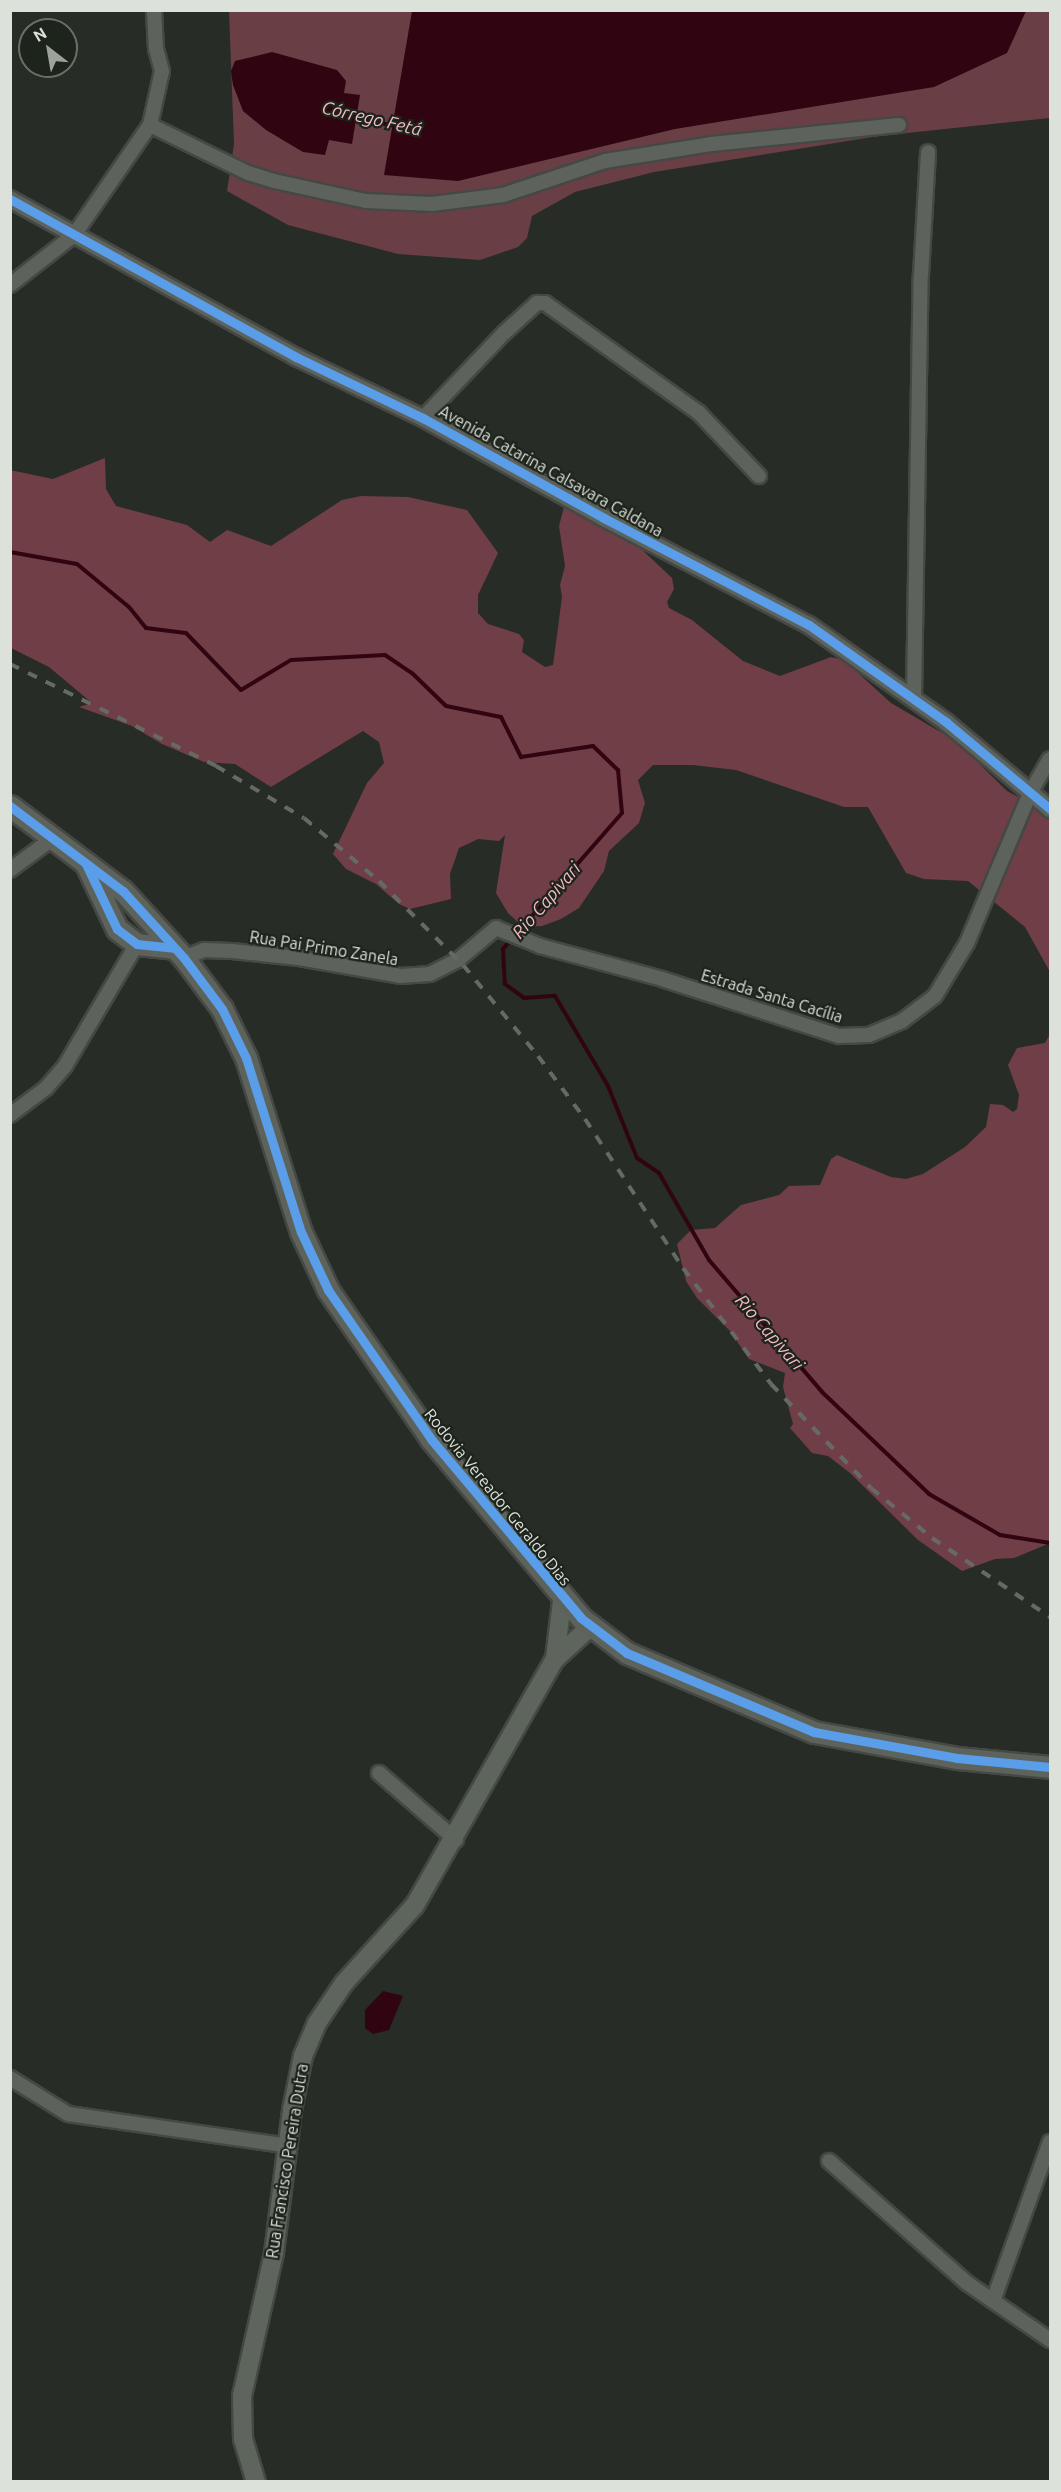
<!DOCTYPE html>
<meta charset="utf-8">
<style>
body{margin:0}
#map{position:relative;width:1061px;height:2492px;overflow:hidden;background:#272c26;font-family:Ubuntu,sans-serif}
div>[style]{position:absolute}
.green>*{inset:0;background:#6a3e45}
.forest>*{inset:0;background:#703e46}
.water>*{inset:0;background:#300410}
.stream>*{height:4px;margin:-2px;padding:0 2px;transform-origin:2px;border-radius:2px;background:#300410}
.roads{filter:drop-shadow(2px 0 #454844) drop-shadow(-2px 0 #454844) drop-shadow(0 2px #454844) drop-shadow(0 -2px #454844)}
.minor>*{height:14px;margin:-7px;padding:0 7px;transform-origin:7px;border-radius:7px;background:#5d635c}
.tertiary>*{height:16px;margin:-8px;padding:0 8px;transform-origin:8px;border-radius:8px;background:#5d635c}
.secondary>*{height:18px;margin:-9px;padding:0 9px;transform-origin:9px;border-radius:9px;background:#5e655d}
.primary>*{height:21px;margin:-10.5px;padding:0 10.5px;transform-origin:10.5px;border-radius:10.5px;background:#5d635b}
.rail>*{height:4px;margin-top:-2px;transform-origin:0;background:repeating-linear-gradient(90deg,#666a65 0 10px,transparent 0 20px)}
.cycleway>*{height:9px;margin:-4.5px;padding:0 4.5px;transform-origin:4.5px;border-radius:4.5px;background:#5a9eea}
span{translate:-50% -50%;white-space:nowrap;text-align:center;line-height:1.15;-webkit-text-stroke:4.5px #1d241b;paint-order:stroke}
.street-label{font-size:16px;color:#dce1da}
.water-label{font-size:18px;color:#f4bbc3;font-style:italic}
.frame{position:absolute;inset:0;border:12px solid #dce1da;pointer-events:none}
.north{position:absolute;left:18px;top:18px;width:60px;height:60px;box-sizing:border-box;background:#1d241b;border:2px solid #697067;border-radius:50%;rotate:329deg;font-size:16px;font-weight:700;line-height:24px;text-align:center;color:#dce1da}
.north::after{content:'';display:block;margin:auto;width:21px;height:27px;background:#9da29b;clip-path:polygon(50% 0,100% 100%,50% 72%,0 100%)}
</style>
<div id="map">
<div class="green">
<i style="clip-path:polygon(229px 11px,1050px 11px,1050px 118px,879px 136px,654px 172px,575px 192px,532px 216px,527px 238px,518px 247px,480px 260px,398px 254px,288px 225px,227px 191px,234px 144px)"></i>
</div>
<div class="forest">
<i style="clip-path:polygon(105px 458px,106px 489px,116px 506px,187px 525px,210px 542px,227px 530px,271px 546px,342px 500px,361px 496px,408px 497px,467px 510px,498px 553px,478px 595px,478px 613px,488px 624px,519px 634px,524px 640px,522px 652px,545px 667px,553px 665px,562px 597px,560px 585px,565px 566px,559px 526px,564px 507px,634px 542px,672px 578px,674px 589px,667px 602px,669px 608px,692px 620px,743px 661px,780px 676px,831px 657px,844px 660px,891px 703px,956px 741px,1007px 791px,1050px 813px,1050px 972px,1025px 927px,968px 881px,924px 879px,906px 873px,868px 807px,844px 807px,736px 770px,693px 765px,653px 765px,638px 780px,645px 803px,639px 823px,609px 851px,604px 871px,579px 908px,561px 919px,542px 926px,523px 927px,508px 913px,496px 893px,505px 835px,499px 841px,478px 839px,459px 848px,450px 874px,451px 899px,410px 909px,399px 904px,376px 884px,346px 869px,333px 854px,367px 783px,384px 763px,379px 742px,363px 731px,271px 787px,235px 764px,204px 762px,162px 744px,132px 726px,79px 707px,92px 703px,49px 667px,11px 648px,10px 470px,53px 479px)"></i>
<i style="clip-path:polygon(1050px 1034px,1050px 1543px,1014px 1558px,995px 1559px,962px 1571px,918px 1540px,850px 1473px,828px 1456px,812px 1453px,790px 1428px,793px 1424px,783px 1387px,785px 1373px,749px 1359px,730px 1331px,697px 1298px,686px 1281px,677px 1244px,691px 1230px,715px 1228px,741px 1205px,779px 1195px,789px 1186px,820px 1185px,831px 1159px,837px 1155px,891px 1177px,906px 1179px,923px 1174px,965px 1147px,986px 1127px,990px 1104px,1003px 1105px,1013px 1112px,1017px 1109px,1019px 1095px,1008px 1065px,1017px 1048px,1045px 1043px)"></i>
</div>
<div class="water">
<i style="clip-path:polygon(412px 11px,413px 10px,1026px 11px,1007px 53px,934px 87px,675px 129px,458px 181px,384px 175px)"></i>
<i style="clip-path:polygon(272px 52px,337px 70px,346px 81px,344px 93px,360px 95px,352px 144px,329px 140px,325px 155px,303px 152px,266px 130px,243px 111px,233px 85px,231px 71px,235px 61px)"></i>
<i style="clip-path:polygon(383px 1991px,403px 1996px,389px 2030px,373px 2034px,365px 2028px,365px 2010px)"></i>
</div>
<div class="stream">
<i style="left:353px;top:118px;width:44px;rotate:10.5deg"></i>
<i style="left:10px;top:552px;width:68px;rotate:10.2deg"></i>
<i style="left:77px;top:564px;width:67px;rotate:39.6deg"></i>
<i style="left:129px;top:607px;width:27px;rotate:51deg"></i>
<i style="left:146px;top:628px;width:40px;rotate:7.1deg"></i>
<i style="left:186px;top:633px;width:79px;rotate:46deg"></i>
<i style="left:241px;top:690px;width:58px;rotate:-31deg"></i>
<i style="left:291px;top:660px;width:94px;rotate:-3deg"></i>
<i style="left:385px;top:655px;width:32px;rotate:34deg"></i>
<i style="left:412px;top:673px;width:47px;rotate:44.1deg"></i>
<i style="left:446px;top:706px;width:56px;rotate:11.3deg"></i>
<i style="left:501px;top:717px;width:45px;rotate:63.4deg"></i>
<i style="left:521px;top:757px;width:73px;rotate:-8.7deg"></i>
<i style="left:593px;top:746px;width:35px;rotate:44deg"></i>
<i style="left:618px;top:770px;width:43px;rotate:84.7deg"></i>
<i style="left:622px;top:813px;width:181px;rotate:131.2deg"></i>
<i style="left:503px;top:949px;width:35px;rotate:87deg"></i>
<i style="left:505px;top:984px;width:24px;rotate:36deg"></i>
<i style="left:524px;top:998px;width:31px;rotate:-4deg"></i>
<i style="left:555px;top:996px;width:104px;rotate:59.5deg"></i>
<i style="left:608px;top:1086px;width:78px;rotate:68.1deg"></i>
<i style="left:637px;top:1158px;width:27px;rotate:34deg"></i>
<i style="left:659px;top:1173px;width:100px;rotate:60.1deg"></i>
<i style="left:709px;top:1260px;width:174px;rotate:49.4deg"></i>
<i style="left:822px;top:1392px;width:148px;rotate:43.6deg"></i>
<i style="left:929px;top:1494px;width:82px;rotate:30deg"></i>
<i style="left:1000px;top:1535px;width:51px;rotate:9.1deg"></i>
</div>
<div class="roads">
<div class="minor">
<i style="left:150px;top:125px;width:109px;rotate:26.1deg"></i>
<i style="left:248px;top:173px;width:27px;rotate:17deg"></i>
<i style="left:274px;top:181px;width:94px;rotate:12.3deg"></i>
<i style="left:366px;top:201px;width:66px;rotate:2.6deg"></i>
<i style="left:432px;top:204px;width:72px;rotate:-7.2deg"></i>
<i style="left:503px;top:195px;width:108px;rotate:-18.4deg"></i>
<i style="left:605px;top:161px;width:107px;rotate:-9.1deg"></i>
<i style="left:711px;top:144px;width:189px;rotate:-5.8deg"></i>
<i style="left:10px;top:285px;width:81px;rotate:-38deg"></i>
<i style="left:74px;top:235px;width:134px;rotate:-55.4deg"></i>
<i style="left:150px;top:125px;width:55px;rotate:-77.5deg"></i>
<i style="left:162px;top:71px;width:23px;rotate:-105deg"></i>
<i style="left:156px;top:49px;width:39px;rotate:-93deg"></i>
<i style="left:423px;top:418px;width:117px;rotate:-46.4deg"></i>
<i style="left:504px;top:333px;width:45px;rotate:-42.3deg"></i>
<i style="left:537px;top:303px;width:8px"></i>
<i style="left:545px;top:303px;width:189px;rotate:35.5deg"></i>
<i style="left:699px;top:413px;width:87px;rotate:46.4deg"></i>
<i style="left:914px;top:699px;width:424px;rotate:-89.1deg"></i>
<i style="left:921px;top:275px;width:123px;rotate:-86.7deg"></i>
<i style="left:10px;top:870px;width:52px;rotate:-36.4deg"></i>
<i style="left:184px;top:958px;width:22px;rotate:-22deg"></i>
<i style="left:204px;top:950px;width:28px;rotate:2deg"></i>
<i style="left:232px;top:951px;width:67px;rotate:6deg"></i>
<i style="left:299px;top:958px;width:104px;rotate:10deg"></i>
<i style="left:401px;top:976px;width:29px;rotate:-4deg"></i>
<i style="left:430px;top:974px;width:31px;rotate:-27deg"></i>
<i style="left:458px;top:960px;width:50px;rotate:-40.1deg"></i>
<i style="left:496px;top:928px;width:48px;rotate:22.2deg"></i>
<i style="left:540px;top:946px;width:126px;rotate:15.1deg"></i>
<i style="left:662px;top:979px;width:186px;rotate:17.9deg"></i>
<i style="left:839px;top:1036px;width:30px;rotate:-2deg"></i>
<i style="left:869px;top:1035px;width:36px;rotate:-23deg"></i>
<i style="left:902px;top:1021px;width:41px;rotate:-37.1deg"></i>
<i style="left:935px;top:996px;width:62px;rotate:-58.9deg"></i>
<i style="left:967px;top:943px;width:163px;rotate:-67.2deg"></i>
<i style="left:1030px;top:793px;width:39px;rotate:-60deg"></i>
<i style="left:10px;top:1115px;width:45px;rotate:-36.9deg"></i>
<i style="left:46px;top:1088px;width:29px;rotate:-49deg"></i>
<i style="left:65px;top:1066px;width:142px;rotate:-59.5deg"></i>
<i style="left:379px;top:1773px;width:102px;rotate:41deg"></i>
<i style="left:10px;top:2078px;width:68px;rotate:31.8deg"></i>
<i style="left:68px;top:2114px;width:223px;rotate:8.2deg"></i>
<i style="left:829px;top:2161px;width:184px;rotate:41.5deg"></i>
<i style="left:967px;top:2283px;width:101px;rotate:34.5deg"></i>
<i style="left:993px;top:2301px;width:169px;rotate:-70.3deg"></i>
</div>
<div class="tertiary">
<i style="left:10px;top:199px;width:327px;rotate:28.9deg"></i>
<i style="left:296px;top:357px;width:141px;rotate:25.7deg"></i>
<i style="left:423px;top:418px;width:207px;rotate:28.9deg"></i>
<i style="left:604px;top:518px;width:231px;rotate:27.6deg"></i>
<i style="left:809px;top:625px;width:168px;rotate:35.3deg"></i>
<i style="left:946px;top:722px;width:136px;rotate:39.9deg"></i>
</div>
<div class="secondary">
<i style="left:555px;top:1659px;width:58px;rotate:-83.1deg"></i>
<i style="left:256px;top:2482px;width:45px;rotate:-106.8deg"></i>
<i style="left:243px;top:2439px;width:43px;rotate:-91.3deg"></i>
<i style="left:242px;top:2396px;width:147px;rotate:-77.4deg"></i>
<i style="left:274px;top:2253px;width:144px;rotate:-82.8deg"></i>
<i style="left:292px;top:2110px;width:55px;rotate:-78.5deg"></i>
<i style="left:303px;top:2056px;width:36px;rotate:-67deg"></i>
<i style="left:317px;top:2023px;width:48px;rotate:-56deg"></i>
<i style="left:344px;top:1983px;width:105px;rotate:-47.7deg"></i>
<i style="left:415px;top:1905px;width:283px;rotate:-60.4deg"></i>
<i style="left:555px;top:1659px;width:47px;rotate:-42.4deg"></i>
</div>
<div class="primary">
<i style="left:10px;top:806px;width:141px;rotate:37deg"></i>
<i style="left:123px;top:891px;width:91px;rotate:47.7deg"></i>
<i style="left:184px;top:958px;width:64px;rotate:53.3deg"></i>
<i style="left:222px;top:1009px;width:55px;rotate:63.9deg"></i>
<i style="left:246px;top:1058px;width:182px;rotate:72.5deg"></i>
<i style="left:301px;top:1232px;width:64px;rotate:65deg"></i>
<i style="left:328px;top:1290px;width:181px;rotate:55.3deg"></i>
<i style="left:431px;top:1439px;width:234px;rotate:50deg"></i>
<i style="left:581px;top:1618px;width:58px;rotate:37.3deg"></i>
<i style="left:627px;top:1653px;width:203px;rotate:22.9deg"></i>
<i style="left:814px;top:1732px;width:145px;rotate:10.3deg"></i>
<i style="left:957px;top:1758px;width:93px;rotate:5.5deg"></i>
<i style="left:86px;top:864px;width:72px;rotate:64.5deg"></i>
<i style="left:117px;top:929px;width:25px;rotate:37deg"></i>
<i style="left:137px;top:944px;width:37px;rotate:6deg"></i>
</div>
</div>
<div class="rail">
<i style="left:10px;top:664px;width:230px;rotate:26.3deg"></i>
<i style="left:216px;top:766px;width:102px;rotate:30.6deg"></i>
<i style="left:304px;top:818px;width:98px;rotate:40deg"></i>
<i style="left:379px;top:881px;width:119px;rotate:45deg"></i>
<i style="left:463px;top:965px;width:118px;rotate:50.5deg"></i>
<i style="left:538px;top:1056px;width:79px;rotate:53.3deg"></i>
<i style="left:585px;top:1119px;width:178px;rotate:56.7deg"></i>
<i style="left:683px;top:1268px;width:146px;rotate:52.8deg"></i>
<i style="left:771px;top:1384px;width:144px;rotate:46.1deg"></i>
<i style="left:871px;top:1488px;width:79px;rotate:39.3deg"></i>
<i style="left:932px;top:1538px;width:142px;rotate:33.8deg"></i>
</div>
<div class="cycleway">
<i style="left:10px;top:199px;width:327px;rotate:28.9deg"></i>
<i style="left:296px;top:357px;width:141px;rotate:25.7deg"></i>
<i style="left:423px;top:418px;width:207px;rotate:28.9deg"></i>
<i style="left:604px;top:518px;width:231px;rotate:27.6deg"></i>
<i style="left:809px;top:625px;width:168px;rotate:35.3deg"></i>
<i style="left:946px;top:722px;width:136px;rotate:39.9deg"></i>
<i style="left:10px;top:806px;width:141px;rotate:37deg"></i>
<i style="left:123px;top:891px;width:91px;rotate:47.7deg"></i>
<i style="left:184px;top:958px;width:64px;rotate:53.3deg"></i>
<i style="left:222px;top:1009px;width:55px;rotate:63.9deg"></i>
<i style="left:246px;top:1058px;width:182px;rotate:72.5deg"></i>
<i style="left:301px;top:1232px;width:64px;rotate:65deg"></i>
<i style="left:328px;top:1290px;width:181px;rotate:55.3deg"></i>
<i style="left:431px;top:1439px;width:234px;rotate:50deg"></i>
<i style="left:581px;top:1618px;width:58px;rotate:37.3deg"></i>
<i style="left:627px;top:1653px;width:203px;rotate:22.9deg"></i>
<i style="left:814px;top:1732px;width:145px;rotate:10.3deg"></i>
<i style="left:957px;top:1758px;width:93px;rotate:5.5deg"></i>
<i style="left:86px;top:864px;width:72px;rotate:64.5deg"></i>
<i style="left:117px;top:929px;width:25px;rotate:37deg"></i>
<i style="left:137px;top:944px;width:37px;rotate:6deg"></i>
</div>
<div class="street-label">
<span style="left:551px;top:471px;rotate:29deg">Avenida Catarina Calsavara Caldana</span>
<span style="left:324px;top:948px;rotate:9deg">Rua Pai Primo Zanela</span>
<span style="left:772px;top:996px;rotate:17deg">Estrada Santa Cacília</span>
<span style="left:498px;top:1497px;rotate:51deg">Rodovia Vereador Geraldo Dias</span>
<span style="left:287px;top:2161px;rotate:-81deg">Rua Francisco Pereira Dutra</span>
</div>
<div class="water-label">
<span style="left:372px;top:118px;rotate:13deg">Córrego Fetá</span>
<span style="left:546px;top:900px;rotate:-49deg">Rio Capivari</span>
<span style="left:770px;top:1332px;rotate:49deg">Rio Capivari</span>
</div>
<div class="frame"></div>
<div class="north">N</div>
</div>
